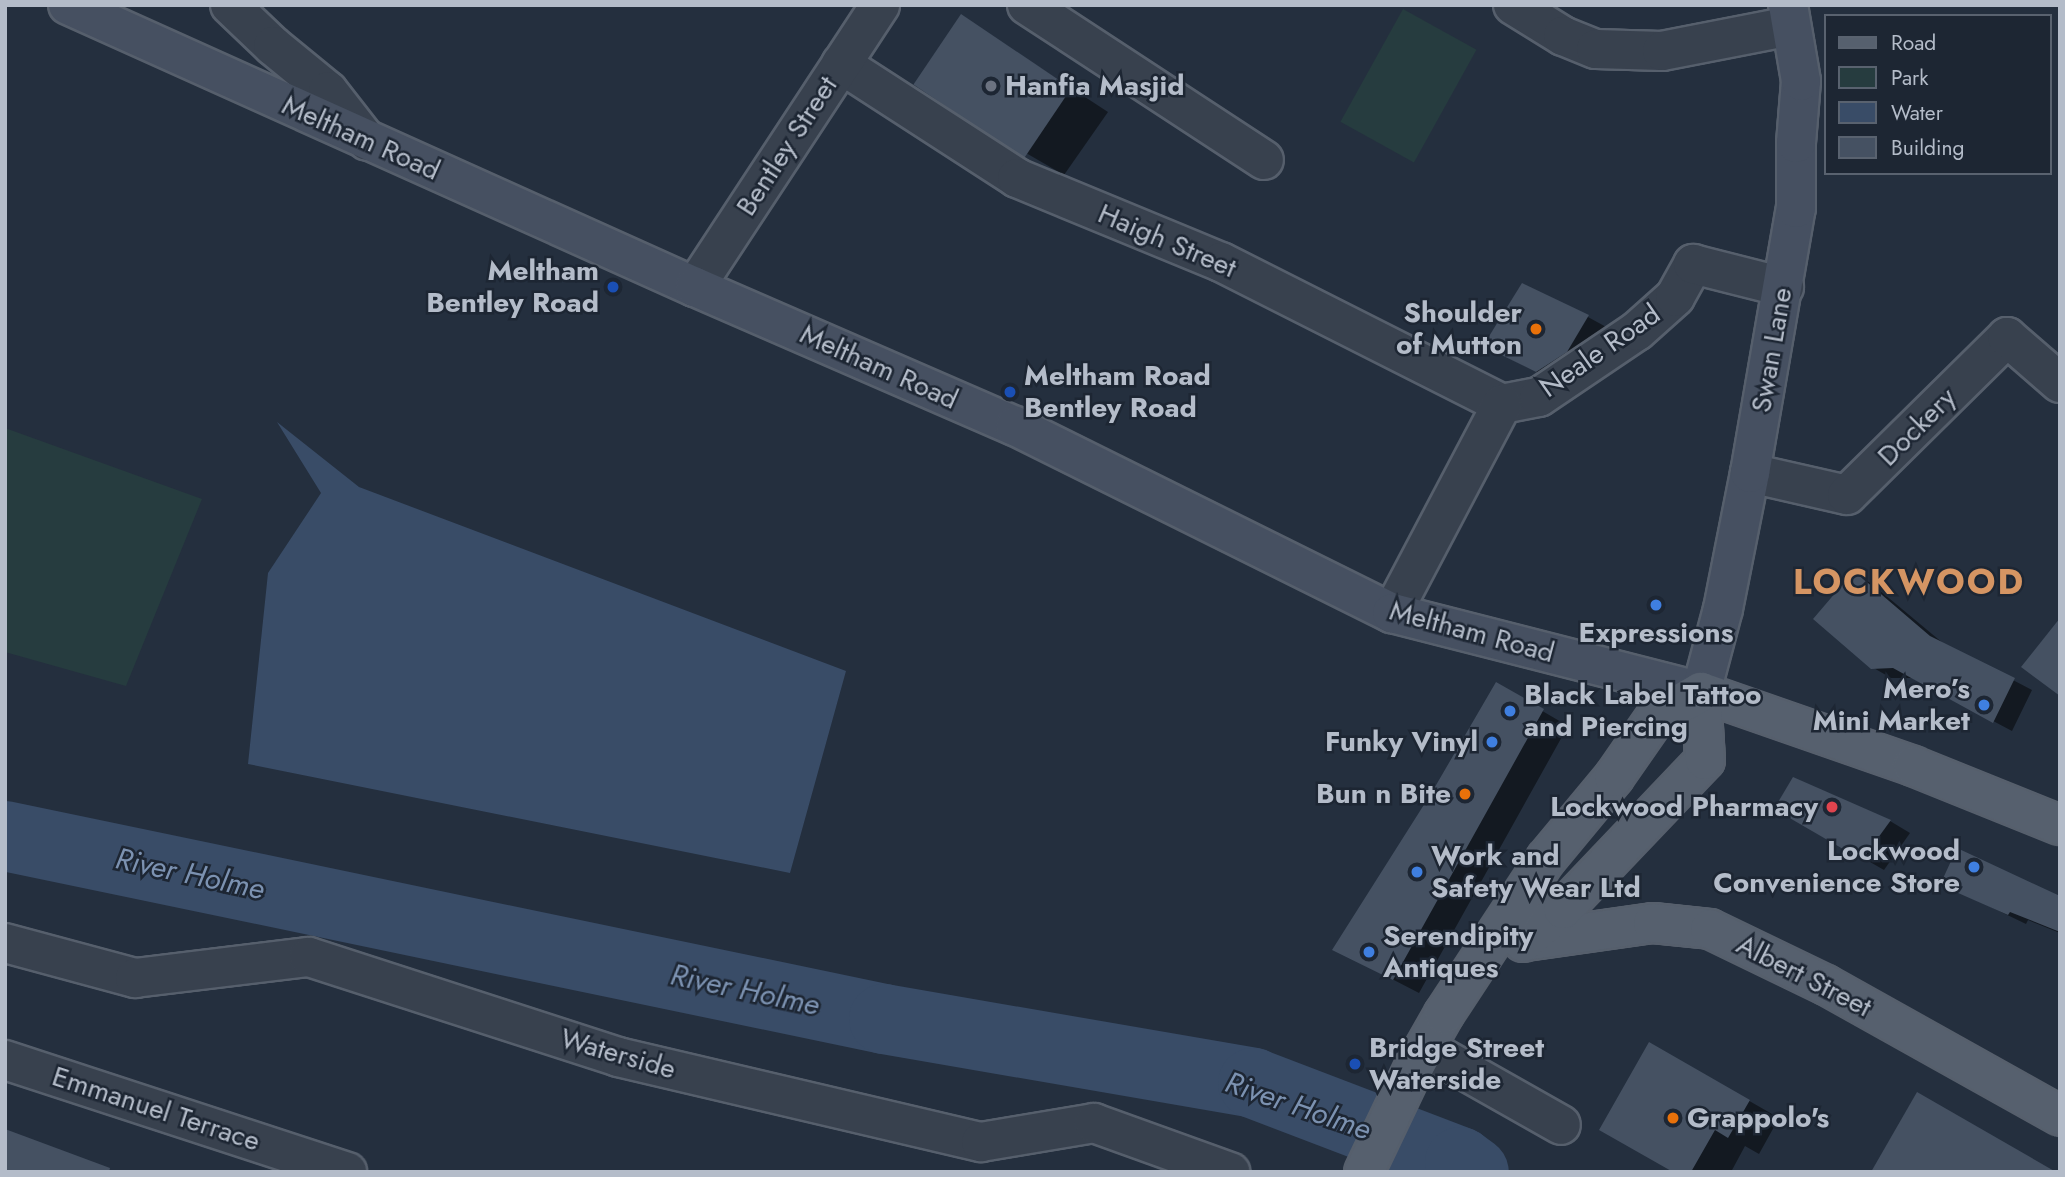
<!DOCTYPE html>
<meta charset="utf-8">
<style>
body{margin:0}
#map{position:relative;width:2065px;height:1177px;overflow:hidden;background:#242f3e;font-family:Jost,sans-serif}
div>[style]{position:absolute}
.green>*{inset:0;background:#263c3f;transform-origin:0 0}
.water>*{inset:0;background:#394c67}
.shadow>*{inset:0;background:#0007}
.river>*{height:70px;margin:-35px;padding:0 35px;transform-origin:35px;border-radius:35px;background:#394c67}
.building>*{inset:0;background:#455162;transform-origin:0 0}
.roads{filter:drop-shadow(2px 0 #565f6c) drop-shadow(-2px 0 #565f6c) drop-shadow(0 2px #565f6c) drop-shadow(0 -2px #565f6c)}
.street>*{height:38px;margin:-19px;padding:0 19px;transform-origin:19px;border-radius:19px;background:#38414e}
.secondary>*{height:38px;margin:-19px;padding:0 19px;transform-origin:19px;border-radius:19px;background:#465061}
.primary>*{height:38px;margin:-19px;padding:0 19px;transform-origin:19px;border-radius:19px;background:#56606e}
.dots>*{width:19px;height:19px;translate:-50% -50%;box-sizing:border-box;border:4px solid #1d2633;border-radius:50%}
span{translate:-50% -50%;white-space:nowrap;text-align:center;line-height:1.15;-webkit-text-stroke:5px #1d2633;paint-order:stroke}
.poi-label{font-size:28px;color:#b4bcc9;font-weight:700}
.left{translate:0 -50%;text-align:left}
.right{translate:-100% -50%;text-align:right}
.street-label{font-size:28px;color:#b4bcc9}
.water-label{font-size:30px;color:#7c92b1;font-style:italic}
.district-label{font-size:35px;color:#d59563;font-weight:700;letter-spacing:2px}
.frame{position:absolute;inset:0;border:7px solid #b4bcc9;pointer-events:none}
.legend{position:absolute;left:1824px;top:14px;width:228px;height:161px;box-sizing:border-box;background:#1d2633;border:2px solid #59626f;margin:0;padding:9px 12px;list-style:none;font-size:21px;color:#b4bcc9}
.legend li{display:flex;align-items:center;gap:14px;height:35px}
.legend b{width:35px;border:2px solid #59626f}
</style>
<div id="map">
<div class="green">
<i style="left:1403px;top:9px;width:84px;height:129px;rotate:29deg"></i>
<i style="clip-path:polygon(5px 428px,202px 499px,126px 686px,5px 652px)"></i>
</div>
<div class="water">
<i style="clip-path:polygon(277px 422px,359px 487px,846px 671px,790px 873px,248px 764px,268px 573px,321px 493px)"></i>
</div>
<div class="shadow">
<i style="clip-path:polygon(961px 16px,1108px 112px,1064px 175px,1026px 153px)"></i>
<i style="clip-path:polygon(1588px 317px,1608px 328px,1558px 383px,1485px 346px)"></i>
<i style="clip-path:polygon(1855px 574px,1872px 584px,1944px 644px,2032px 690px,2012px 731px,1912px 678px,1891px 678px,1872px 667px)"></i>
<i style="clip-path:polygon(1496px 684px,1568px 726px,1419px 993px,1334px 949px,1434px 793px)"></i>
<i style="clip-path:polygon(1777px 809px,1890px 821px,1910px 833px,1884px 870px)"></i>
<i style="clip-path:polygon(1943px 884px,2060px 897px,2060px 933px,2028px 920px,2026px 924px)"></i>
<i style="clip-path:polygon(1650px 1044px,1779px 1118px,1759px 1154px,1745px 1146px,1731px 1172px,1676px 1172px)"></i>
</div>
<div class="river">
<i style="left:5px;top:836px;width:898px;rotate:11.76deg"></i>
<i style="left:884px;top:1019px;width:375px;rotate:9.8deg"></i>
<i style="left:1253px;top:1083px;width:222px;rotate:20.9deg"></i>
<i style="left:1460px;top:1162px;width:17px;rotate:36deg"></i>
</div>
<div class="building">
<i style="left:961px;top:14px;width:133px;height:85px;rotate:34deg"></i>
<i style="clip-path:polygon(1522px 283px,1589px 315px,1567px 352px,1536px 372px,1483px 346px)"></i>
<i style="clip-path:polygon(1854px 571px,1930px 636px,2015px 678px,1993px 723px,1893px 668px,1871px 669px,1813px 619px)"></i>
<i style="clip-path:polygon(2060px 618px,2060px 696px,2021px 667px)"></i>
<i style="clip-path:polygon(1496px 682px,1544px 709px,1393px 980px,1332px 950px,1432px 792px)"></i>
<i style="clip-path:polygon(1793px 777px,1891px 820px,1862px 860px,1774px 809px)"></i>
<i style="clip-path:polygon(1957px 848px,2060px 896px,2060px 932px,2010px 912px,2008px 915px,1940px 885px)"></i>
<i style="clip-path:polygon(1649px 1042px,1750px 1100px,1728px 1138px,1715px 1130px,1691px 1172px,1673px 1172px,1599px 1130px)"></i>
<i style="clip-path:polygon(1917px 1092px,2056px 1172px,1871px 1172px)"></i>
<i style="clip-path:polygon(5px 1129px,110px 1168px,109px 1172px,5px 1172px)"></i>
</div>
<div class="roads">
<div class="street">
<i style="left:230px;top:5px;width:59px;rotate:43.6deg"></i>
<i style="left:273px;top:46px;width:71px;rotate:39.3deg"></i>
<i style="left:328px;top:91px;width:63px;rotate:52deg"></i>
<i style="left:1027px;top:5px;width:283px;rotate:33.2deg"></i>
<i style="left:1513px;top:5px;width:59px;rotate:31.8deg"></i>
<i style="left:1563px;top:36px;width:35px;rotate:22deg"></i>
<i style="left:1596px;top:49px;width:66px;rotate:1.7deg"></i>
<i style="left:1662px;top:51px;width:131px;rotate:-11deg"></i>
<i style="left:841px;top:64px;width:210px;rotate:32.9deg"></i>
<i style="left:1017px;top:178px;width:221px;rotate:22.4deg"></i>
<i style="left:1221px;top:262px;width:315px;rotate:26.8deg"></i>
<i style="left:695px;top:287px;width:337px;rotate:-56.7deg"></i>
<i style="left:1502px;top:404px;width:38px;rotate:-11deg"></i>
<i style="left:1539px;top:397px;width:118px;rotate:-34deg"></i>
<i style="left:1637px;top:331px;width:51px;rotate:-41.8deg"></i>
<i style="left:1675px;top:297px;width:38px;rotate:-61deg"></i>
<i style="left:1693px;top:264px;width:94px;rotate:14.2deg"></i>
<i style="left:1750px;top:473px;width:99px;rotate:12.8deg"></i>
<i style="left:1847px;top:495px;width:225px;rotate:-44.6deg"></i>
<i style="left:2007px;top:337px;width:70px;rotate:41deg"></i>
<i style="left:1392px;top:613px;width:236px;rotate:-62.2deg"></i>
<i style="left:5px;top:943px;width:135px;rotate:15.1deg"></i>
<i style="left:135px;top:978px;width:175px;rotate:-6.9deg"></i>
<i style="left:309px;top:957px;width:325px;rotate:17.9deg"></i>
<i style="left:618px;top:1057px;width:373px;rotate:13.2deg"></i>
<i style="left:981px;top:1142px;width:115px;rotate:-9.5deg"></i>
<i style="left:1094px;top:1123px;width:145px;rotate:19.8deg"></i>
<i style="left:1425px;top:1048px;width:156px;rotate:29.5deg"></i>
<i style="left:5px;top:1060px;width:360px;rotate:18.1deg"></i>
</div>
<div class="secondary">
<i style="left:68px;top:5px;width:687px;rotate:24.22deg"></i>
<i style="left:695px;top:287px;width:349px;rotate:23.5deg"></i>
<i style="left:1015px;top:426px;width:421px;rotate:26.4deg"></i>
<i style="left:1392px;top:613px;width:319px;rotate:14.3deg"></i>
<i style="left:1701px;top:692px;width:86px;rotate:-75.2deg"></i>
<i style="left:1723px;top:609px;width:139px;rotate:-78.8deg"></i>
<i style="left:1750px;top:473px;width:269px;rotate:-80.2deg"></i>
<i style="left:1796px;top:208px;width:65px;rotate:-90deg"></i>
<i style="left:1796px;top:143px;width:62px;rotate:-85.4deg"></i>
<i style="left:1801px;top:81px;width:77px;rotate:-99.7deg"></i>
</div>
<div class="primary">
<i style="left:1701px;top:692px;width:225px;rotate:19.2deg"></i>
<i style="left:1913px;top:766px;width:158px;rotate:21.9deg"></i>
<i style="left:1526px;top:941px;width:128px;rotate:-8.1deg"></i>
<i style="left:1653px;top:923px;width:57px;rotate:6deg"></i>
<i style="left:1710px;top:929px;width:129px;rotate:25.8deg"></i>
<i style="left:1826px;top:985px;width:268px;rotate:29.2deg"></i>
<i style="left:1523px;top:942px;width:52px;rotate:-39.5deg"></i>
<i style="left:1563px;top:909px;width:206px;rotate:-46.4deg"></i>
<i style="left:1705px;top:760px;width:68px;rotate:-93.4deg"></i>
<i style="left:1364px;top:1172px;width:119px;rotate:-64.5deg"></i>
<i style="left:1415px;top:1065px;width:59px;rotate:-60.4deg"></i>
<i style="left:1444px;top:1014px;width:186px;rotate:-56.7deg"></i>
<i style="left:1546px;top:859px;width:107px;rotate:-50.3deg"></i>
<i style="left:1614px;top:777px;width:72px;rotate:-55.2deg"></i>
<i style="left:1655px;top:718px;width:53px;rotate:-29.5deg"></i>
</div>
</div>
<div class="dots">
<i style="left:991px;top:86px;background:#6b7280"></i>
<i style="left:613px;top:287px;background:#1a4fb4"></i>
<i style="left:1536px;top:329px;background:#e8710a"></i>
<i style="left:1010px;top:392px;background:#1a4fb4"></i>
<i style="left:1656px;top:605px;background:#3f7fe0"></i>
<i style="left:1984px;top:705px;background:#3f7fe0"></i>
<i style="left:1510px;top:711px;background:#3f7fe0"></i>
<i style="left:1492px;top:742px;background:#3f7fe0"></i>
<i style="left:1465px;top:794px;background:#e8710a"></i>
<i style="left:1832px;top:807px;background:#e0444e"></i>
<i style="left:1974px;top:867px;background:#3f7fe0"></i>
<i style="left:1417px;top:872px;background:#3f7fe0"></i>
<i style="left:1369px;top:952px;background:#3f7fe0"></i>
<i style="left:1355px;top:1064px;background:#1a4fb4"></i>
<i style="left:1673px;top:1118px;background:#e8710a"></i>
</div>
<div class="poi-label">
<span class="left" style="left:1005px;top:86px">Hanfia Masjid</span>
<span class="right" style="left:599px;top:287px">Meltham<br>Bentley Road</span>
<span class="right" style="left:1522px;top:329px">Shoulder<br>of Mutton</span>
<span class="left" style="left:1024px;top:392px">Meltham Road<br>Bentley Road</span>
<span style="left:1656px;top:633px">Expressions</span>
<span class="right" style="left:1970px;top:705px">Mero’s<br>Mini Market</span>
<span class="left" style="left:1524px;top:711px">Black Label Tattoo<br>and Piercing</span>
<span class="right" style="left:1478px;top:742px">Funky Vinyl</span>
<span class="right" style="left:1451px;top:794px">Bun n Bite</span>
<span class="right" style="left:1818px;top:807px">Lockwood Pharmacy</span>
<span class="right" style="left:1960px;top:867px">Lockwood<br>Convenience Store</span>
<span class="left" style="left:1431px;top:872px">Work and<br>Safety Wear Ltd</span>
<span class="left" style="left:1383px;top:952px">Serendipity<br>Antiques</span>
<span class="left" style="left:1369px;top:1064px">Bridge Street<br>Waterside</span>
<span class="left" style="left:1687px;top:1118px">Grappolo's</span>
</div>
<div class="street-label">
<span style="left:361px;top:138px;rotate:24deg">Meltham Road</span>
<span style="left:787px;top:146px;rotate:-57deg">Bentley Street</span>
<span style="left:1167px;top:241px;rotate:23deg">Haigh Street</span>
<span style="left:1772px;top:350px;rotate:-80deg">Swan Lane</span>
<span style="left:1600px;top:351px;rotate:-35deg">Neale Road</span>
<span style="left:879px;top:367px;rotate:24deg">Meltham Road</span>
<span style="left:1917px;top:427px;rotate:-45deg">Dockery</span>
<span style="left:1472px;top:632px;rotate:15deg">Meltham Road</span>
<span style="left:1804px;top:976px;rotate:27deg">Albert Street</span>
<span style="left:618px;top:1054px;rotate:16deg">Waterside</span>
<span style="left:156px;top:1109px;rotate:18deg">Emmanuel Terrace</span>
</div>
<div class="water-label">
<span style="left:190px;top:874px;rotate:12deg">River Holme</span>
<span style="left:745px;top:990px;rotate:12deg">River Holme</span>
<span style="left:1298px;top:1106px;rotate:19deg">River Holme</span>
</div>
<div class="district-label">
<span style="left:1909px;top:582px">LOCKWOOD</span>
</div>
<div class="frame"></div>
<ul class="legend">
<li><b style="height:9px;background:#56606e"></b>Road</li>
<li><b style="height:19px;background:#263c3f"></b>Park</li>
<li><b style="height:19px;background:#394c67"></b>Water</li>
<li><b style="height:19px;background:#455162"></b>Building</li>
</ul>
</div>
